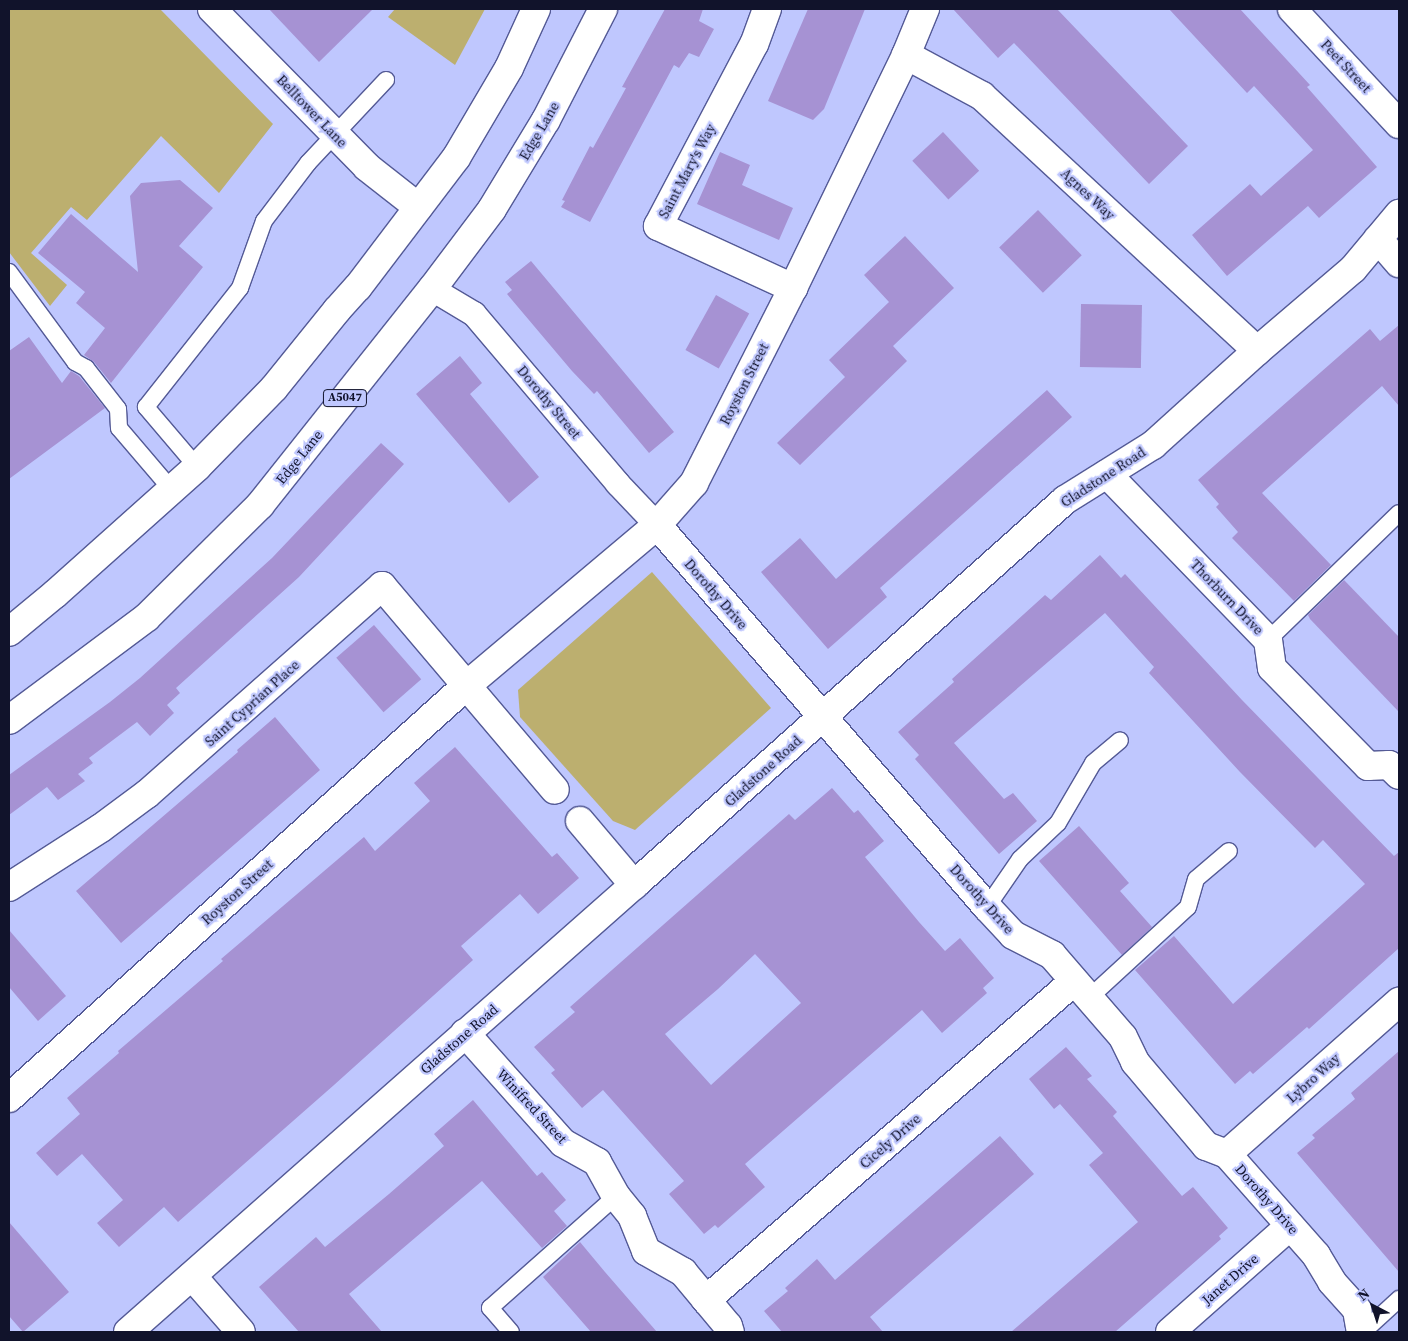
<!DOCTYPE html>
<style>
body{margin:0}
#map{position:relative;width:1408px;height:1341px;overflow:hidden;background:#bfc7fe;font-family:"Source Serif 4",serif}
div>[style]{position:absolute}
.green>*{inset:0;background:#bcaf6f}
.building>*{inset:0;background:#a692d3;transform-origin:0 0}
.roads{filter:drop-shadow(1px 0 #545a96) drop-shadow(-1px 0 #545a96) drop-shadow(0 1px #545a96) drop-shadow(0 -1px #545a96)}
.service>*{height:16px;margin:-8px;padding:0 8px;transform-origin:8px;border-radius:8px;background:#fff}
.pedestrian>*{height:24px;margin:-12px;padding:0 12px;transform-origin:12px;border-radius:12px;background:#fff}
.minor>*{height:28px;margin:-14px;padding:0 14px;transform-origin:14px;border-radius:14px;background:#fff}
.trunk>*{height:28px;margin:-14px;padding:0 14px;transform-origin:14px;border-radius:14px;background:#fff}
span{translate:-50% -50%;white-space:nowrap;text-align:center;line-height:1.15;-webkit-text-stroke:4.5px #bfc7fe;paint-order:stroke}
.shield-label span{padding:1px 4px;background:#bfc7fe;border:1px solid;border-radius:4px;-webkit-text-stroke-width:0}
.shield-label{font-size:12px;color:#11132b;font-weight:700}
.street-label{font-size:14px;color:#11132b}
.frame{position:absolute;inset:0;border:10px solid #11132b;pointer-events:none}
.north{position:absolute;left:1348px;top:1281px;width:50px;height:50px;-webkit-text-stroke:4px #bfc7fe;paint-order:stroke;rotate:320deg;font-size:14px;font-weight:700;line-height:20px;text-align:center;color:#11132b}
.north::after{content:'';display:block;margin:auto;width:18px;height:22px;background:#11132b;clip-path:polygon(50% 0,100% 100%,50% 72%,0 100%)}
</style>
<div id="map">
<div class="green">
<i style="clip-path:polygon(9px 9px,160px 9px,273px 124px,219px 193px,161px 136px,87px 220px,71px 207px,31px 253px,67px 285px,50px 306px,9px 252px)"></i>
<i style="clip-path:polygon(395px 9px,485px 9px,455px 65px,388px 17px)"></i>
<i style="clip-path:polygon(652px 572px,771px 708px,635px 830px,613px 821px,520px 717px,518px 690px)"></i>
</div>
<div class="building">
<i style="clip-path:polygon(269px 9px,373px 9px,319px 62px)"></i>
<i style="clip-path:polygon(665px 9px,703px 9px,699px 21px,714px 29px,699px 57px,689px 53px,679px 68px,674px 65px,590px 222px,561px 207px,565px 201px,562px 200px,590px 146px,593px 148px,626px 88px,622px 87px)"></i>
<i style="clip-path:polygon(808px 9px,865px 9px,824px 109px,813px 120px,768px 101px)"></i>
<i style="clip-path:polygon(953px 9px,1057px 9px,1188px 146px,1149px 184px,1014px 43px,998px 58px)"></i>
<i style="clip-path:polygon(1169px 9px,1240px 9px,1310px 85px,1307px 87px,1377px 167px,1319px 218px,1308px 206px,1227px 276px,1192px 235px,1250px 184px,1261px 196px,1313px 150px,1254px 86px,1247px 93px)"></i>
<i style="left:943px;top:132px;width:53px;height:42px;rotate:47deg"></i>
<i style="clip-path:polygon(720px 152px,750px 165px,742px 185px,793px 208px,779px 240px,697px 204px)"></i>
<i style="clip-path:polygon(180px 180px,213px 208px,179px 246px,203px 267px,111px 383px,94px 362px,84px 355px,105px 328px,76px 303px,85px 292px,38px 253px,71px 214px,138px 272px,130px 196px,141px 183px)"></i>
<i style="left:1038px;top:210px;width:63px;height:54px;rotate:46deg"></i>
<i style="clip-path:polygon(905px 236px,954px 288px,893px 346px,907px 361px,800px 465px,777px 443px,845px 377px,829px 360px,889px 302px,864px 275px)"></i>
<i style="clip-path:polygon(531px 261px,674px 432px,649px 453px,597px 391px,594px 394px,572px 371px,507px 294px,512px 290px,505px 282px)"></i>
<i style="left:716px;top:295px;width:38px;height:63px;rotate:29deg"></i>
<i style="left:1081px;top:304px;width:61px;height:63px;rotate:1deg"></i>
<i style="clip-path:polygon(1399px 325px,1399px 406px,1382px 386px,1262px 493px,1331px 565px,1294px 601px,1232px 538px,1238px 532px,1216px 507px,1219px 504px,1198px 480px,1370px 329px,1380px 341px)"></i>
<i style="clip-path:polygon(29px 337px,62px 383px,71px 371px,79px 376px,105px 408px,9px 479px,9px 351px)"></i>
<i style="clip-path:polygon(460px 356px,482px 383px,470px 394px,539px 477px,509px 503px,416px 394px)"></i>
<i style="clip-path:polygon(1047px 390px,1072px 417px,880px 588px,887px 597px,828px 649px,761px 572px,800px 538px,836px 579px)"></i>
<i style="clip-path:polygon(381px 443px,404px 464px,299px 577px,176px 688px,180px 693px,167px 705px,174px 713px,150px 736px,137px 722px,89px 758px,93px 763px,78px 774px,85px 781px,58px 800px,47px 787px,9px 815px,9px 775px,110px 702px,140px 678px,272px 558px)"></i>
<i style="clip-path:polygon(1100px 555px,1121px 578px,1125px 574px,1242px 700px,1394px 856px,1399px 852px,1399px 948px,1309px 1029px,1307px 1027px,1253px 1074px,1250px 1071px,1235px 1084px,1135px 970px,1174px 936px,1233px 1004px,1365px 884px,1323px 840px,1315px 848px,1240px 772px,1149px 673px,1154px 667px,1105px 613px,954px 743px,1004px 799px,1013px 793px,1037px 821px,999px 854px,915px 759px,919px 755px,898px 732px,954px 682px,952px 679px,1045px 595px,1051px 600px)"></i>
<i style="clip-path:polygon(1344px 580px,1399px 637px,1399px 712px,1310px 619px,1308px 615px)"></i>
<i style="left:374px;top:625px;width:72px;height:50px;rotate:49deg"></i>
<i style="clip-path:polygon(275px 717px,320px 770px,121px 943px,76px 891px,238px 752px,237px 750px)"></i>
<i style="clip-path:polygon(455px 747px,552px 857px,557px 853px,579px 878px,538px 914px,520px 894px,461px 946px,473px 960px,334px 1085px,178px 1222px,164px 1207px,119px 1247px,97px 1223px,123px 1200px,82px 1154px,57px 1176px,36px 1153px,80px 1114px,67px 1098px,119px 1053px,118px 1051px,223px 961px,221px 959px,364px 837px,375px 851px,430px 801px,414px 783px)"></i>
<i style="clip-path:polygon(evenodd,832px 788px,854px 813px,858px 810px,884px 841px,865px 857px,919px 922px,945px 951px,960px 938px,994px 978px,983px 988px,987px 993px,942px 1033px,922px 1010px,745px 1164px,765px 1187px,718px 1228px,715px 1225px,704px 1234px,669px 1194px,684px 1181px,603px 1090px,582px 1108px,551px 1073px,555px 1070px,534px 1047px,575px 1012px,570px 1007px,789px 814px,795px 820px,832px 788px,755px 954px,801px 1003px,711px 1085px,665px 1034px,718px 989px,755px 954px)"></i>
<i style="clip-path:polygon(1079px 826px,1129px 883px,1120px 891px,1152px 927px,1122px 955px,1039px 861px)"></i>
<i style="clip-path:polygon(9px 930px,66px 996px,38px 1021px,9px 987px)"></i>
<i style="clip-path:polygon(1066px 1047px,1092px 1076px,1087px 1079px,1117px 1112px,1113px 1116px,1182px 1196px,1193px 1187px,1228px 1228px,1219px 1236px,1221px 1239px,1115px 1332px,1011px 1332px,1138px 1222px,1089px 1165px,1103px 1153px,1060px 1104px,1054px 1109px,1029px 1079px)"></i>
<i style="clip-path:polygon(1399px 1051px,1399px 1272px,1297px 1153px,1315px 1138px,1312px 1135px,1355px 1099px,1351px 1093px)"></i>
<i style="clip-path:polygon(473px 1100px,537px 1176px,542px 1172px,566px 1200px,554px 1211px,567px 1226px,542px 1248px,482px 1181px,349px 1294px,382px 1332px,299px 1332px,259px 1287px,316px 1237px,325px 1247px,389px 1194px,444px 1146px,434px 1134px)"></i>
<i style="clip-path:polygon(1000px 1136px,1034px 1174px,870px 1317px,883px 1332px,782px 1332px,764px 1311px,788px 1291px,785px 1288px,817px 1259px,835px 1280px)"></i>
<i style="clip-path:polygon(9px 1222px,69px 1292px,23px 1332px,9px 1316px)"></i>
<i style="clip-path:polygon(580px 1242px,605px 1272px,657px 1332px,591px 1332px,543px 1277px)"></i>
</div>
<div class="roads">
<div class="service">
<i style="left:9px;top:272px;width:112px;rotate:53.7deg"></i>
<i style="left:75px;top:362px;width:13px;rotate:29deg"></i>
<i style="left:86px;top:368px;width:52px;rotate:52deg"></i>
<i style="left:118px;top:409px;width:19px;rotate:87deg"></i>
<i style="left:119px;top:428px;width:82px;rotate:49.5deg"></i>
<i style="left:197px;top:467px;width:79px;rotate:-130.4deg"></i>
<i style="left:146px;top:407px;width:152px;rotate:-51.7deg"></i>
<i style="left:240px;top:288px;width:71px;rotate:-70.3deg"></i>
<i style="left:264px;top:221px;width:73px;rotate:-52.8deg"></i>
<i style="left:308px;top:163px;width:114px;rotate:-46.8deg"></i>
<i style="left:1268px;top:640px;width:182px;rotate:-44.1deg"></i>
<i style="left:987px;top:907px;width:58px;rotate:-55.5deg"></i>
<i style="left:1020px;top:859px;width:52px;rotate:-43.5deg"></i>
<i style="left:1058px;top:823px;width:69px;rotate:-59.7deg"></i>
<i style="left:1093px;top:763px;width:35px;rotate:-40deg"></i>
<i style="left:1089px;top:998px;width:134px;rotate:-42.6deg"></i>
<i style="left:1188px;top:907px;width:29px;rotate:-74deg"></i>
<i style="left:1196px;top:879px;width:43px;rotate:-40.3deg"></i>
<i style="left:511px;top:1332px;width:32px;rotate:-131deg"></i>
<i style="left:490px;top:1308px;width:169px;rotate:-41.6deg"></i>
<i style="left:1363px;top:1332px;width:49px;rotate:-42.5deg"></i>
</div>
<div class="pedestrian">
<i style="left:432px;top:289px;width:49px;rotate:30.8deg"></i>
<i style="left:474px;top:314px;width:223px;rotate:49.7deg"></i>
<i style="left:618px;top:484px;width:57px;rotate:46.4deg"></i>
</div>
<div class="minor">
<i style="left:212px;top:9px;width:221px;rotate:45.5deg"></i>
<i style="left:367px;top:167px;width:65px;rotate:38.1deg"></i>
<i style="left:767px;top:9px;width:37px;rotate:110deg"></i>
<i style="left:754px;top:44px;width:206px;rotate:117.8deg"></i>
<i style="left:658px;top:226px;width:149px;rotate:24.7deg"></i>
<i style="left:1292px;top:9px;width:157px;rotate:47.1deg"></i>
<i style="left:906px;top:55px;width:86px;rotate:28.3deg"></i>
<i style="left:982px;top:96px;width:375px;rotate:42.8deg"></i>
<i style="left:1378px;top:239px;width:32px;rotate:49deg"></i>
<i style="left:1107px;top:474px;width:231px;rotate:45.9deg"></i>
<i style="left:1268px;top:640px;width:28px;rotate:82deg"></i>
<i style="left:1272px;top:668px;width:137px;rotate:45.6deg"></i>
<i style="left:1368px;top:766px;width:21px;rotate:-3deg"></i>
<i style="left:1389px;top:765px;width:14px;rotate:45deg"></i>
<i style="left:657px;top:525px;width:505px;rotate:49.18deg"></i>
<i style="left:987px;top:907px;width:38px;rotate:47deg"></i>
<i style="left:1013px;top:935px;width:44px;rotate:27.1deg"></i>
<i style="left:1052px;top:955px;width:108px;rotate:49.1deg"></i>
<i style="left:1123px;top:1037px;width:28px;rotate:64deg"></i>
<i style="left:1135px;top:1062px;width:110px;rotate:49.8deg"></i>
<i style="left:1206px;top:1146px;width:22px;rotate:21deg"></i>
<i style="left:1227px;top:1154px;width:135px;rotate:48.6deg"></i>
<i style="left:1316px;top:1255px;width:31px;rotate:59deg"></i>
<i style="left:1332px;top:1282px;width:38px;rotate:48deg"></i>
<i style="left:1357px;top:1310px;width:22px;rotate:80deg"></i>
<i style="left:580px;top:821px;width:84px;rotate:49.8deg"></i>
<i style="left:9px;top:887px;width:109px;rotate:-32.7deg"></i>
<i style="left:101px;top:828px;width:57px;rotate:-36.5deg"></i>
<i style="left:147px;top:794px;width:314px;rotate:-41.5deg"></i>
<i style="left:382px;top:586px;width:267px;rotate:49.7deg"></i>
<i style="left:465px;top:1033px;width:147px;rotate:48.3deg"></i>
<i style="left:563px;top:1143px;width:39px;rotate:29deg"></i>
<i style="left:597px;top:1162px;width:39px;rotate:61deg"></i>
<i style="left:616px;top:1196px;width:26px;rotate:51deg"></i>
<i style="left:632px;top:1216px;width:38px;rotate:68deg"></i>
<i style="left:646px;top:1251px;width:43px;rotate:29.6deg"></i>
<i style="left:683px;top:1272px;width:70px;rotate:50.2deg"></i>
<i style="left:728px;top:1326px;width:6px;rotate:72deg"></i>
<i style="left:9px;top:1098px;width:615px;rotate:-42.04deg"></i>
<i style="left:466px;top:686px;width:250px;rotate:-40.1deg"></i>
<i style="left:657px;top:525px;width:56px;rotate:-48.6deg"></i>
<i style="left:694px;top:483px;width:219px;rotate:-63.1deg"></i>
<i style="left:793px;top:288px;width:259px;rotate:-64.1deg"></i>
<i style="left:906px;top:55px;width:50px;rotate:-67.6deg"></i>
<i style="left:1227px;top:1154px;width:230px;rotate:-41.5deg"></i>
<i style="left:192px;top:1276px;width:74px;rotate:48.8deg"></i>
<i style="left:706px;top:1300px;width:487px;rotate:-40.9deg"></i>
<i style="left:128px;top:1332px;width:675px;rotate:-41.46deg"></i>
<i style="left:634px;top:885px;width:578px;rotate:-41.77deg"></i>
<i style="left:1065px;top:500px;width:104px;rotate:-32deg"></i>
<i style="left:1153px;top:445px;width:140px;rotate:-42.1deg"></i>
<i style="left:1257px;top:351px;width:126px;rotate:-40.5deg"></i>
<i style="left:1353px;top:269px;width:72px;rotate:-50.1deg"></i>
<i style="left:1170px;top:1332px;width:160px;rotate:-41.5deg"></i>
</div>
<div class="trunk">
<i style="left:9px;top:632px;width:60px;rotate:-39.6deg"></i>
<i style="left:55px;top:594px;width:191px;rotate:-41.8deg"></i>
<i style="left:197px;top:467px;width:110px;rotate:-45.7deg"></i>
<i style="left:274px;top:388px;width:100px;rotate:-51.1deg"></i>
<i style="left:337px;top:310px;width:31px;rotate:-48deg"></i>
<i style="left:358px;top:287px;width:162px;rotate:-52.8deg"></i>
<i style="left:456px;top:158px;width:104px;rotate:-59.5deg"></i>
<i style="left:509px;top:68px;width:65px;rotate:-65.4deg"></i>
<i style="left:9px;top:720px;width:172px;rotate:-36.7deg"></i>
<i style="left:147px;top:617px;width:159px;rotate:-44.7deg"></i>
<i style="left:260px;top:505px;width:276px;rotate:-51.5deg"></i>
<i style="left:432px;top:289px;width:100px;rotate:-53.1deg"></i>
<i style="left:492px;top:209px;width:104px;rotate:-58.8deg"></i>
<i style="left:546px;top:120px;width:125px;rotate:-62.8deg"></i>
</div>
</div>
<div class="shield-label">
<span style="left:345px;top:398px">A5047</span>
</div>
<div class="street-label">
<span style="left:1346px;top:66px;rotate:47deg">Peet Street</span>
<span style="left:312px;top:111px;rotate:46deg">Belltower Lane</span>
<span style="left:539px;top:131px;rotate:-60deg">Edge Lane</span>
<span style="left:687px;top:171px;rotate:-62deg">Saint Mary's Way</span>
<span style="left:1088px;top:194px;rotate:43deg">Agnes Way</span>
<span style="left:744px;top:384px;rotate:-63deg">Royston Street</span>
<span style="left:549px;top:402px;rotate:50deg">Dorothy Street</span>
<span style="left:299px;top:457px;rotate:-51deg">Edge Lane</span>
<span style="left:1103px;top:477px;rotate:-33deg">Gladstone Road</span>
<span style="left:716px;top:594px;rotate:49deg">Dorothy Drive</span>
<span style="left:1227px;top:597px;rotate:46deg">Thorburn Drive</span>
<span style="left:252px;top:703px;rotate:-42deg">Saint Cyprian Place</span>
<span style="left:763px;top:771px;rotate:-42deg">Gladstone Road</span>
<span style="left:237px;top:892px;rotate:-42deg">Royston Street</span>
<span style="left:982px;top:899px;rotate:48deg">Dorothy Drive</span>
<span style="left:459px;top:1039px;rotate:-41deg">Gladstone Road</span>
<span style="left:1313px;top:1078px;rotate:-42deg">Lybro Way</span>
<span style="left:532px;top:1106px;rotate:47deg">Winifred Street</span>
<span style="left:890px;top:1141px;rotate:-41deg">Cicely Drive</span>
<span style="left:1267px;top:1199px;rotate:49deg">Dorothy Drive</span>
<span style="left:1230px;top:1279px;rotate:-41deg">Janet Drive</span>
</div>
<div class="frame"></div>
<div class="north">N</div>
</div>
